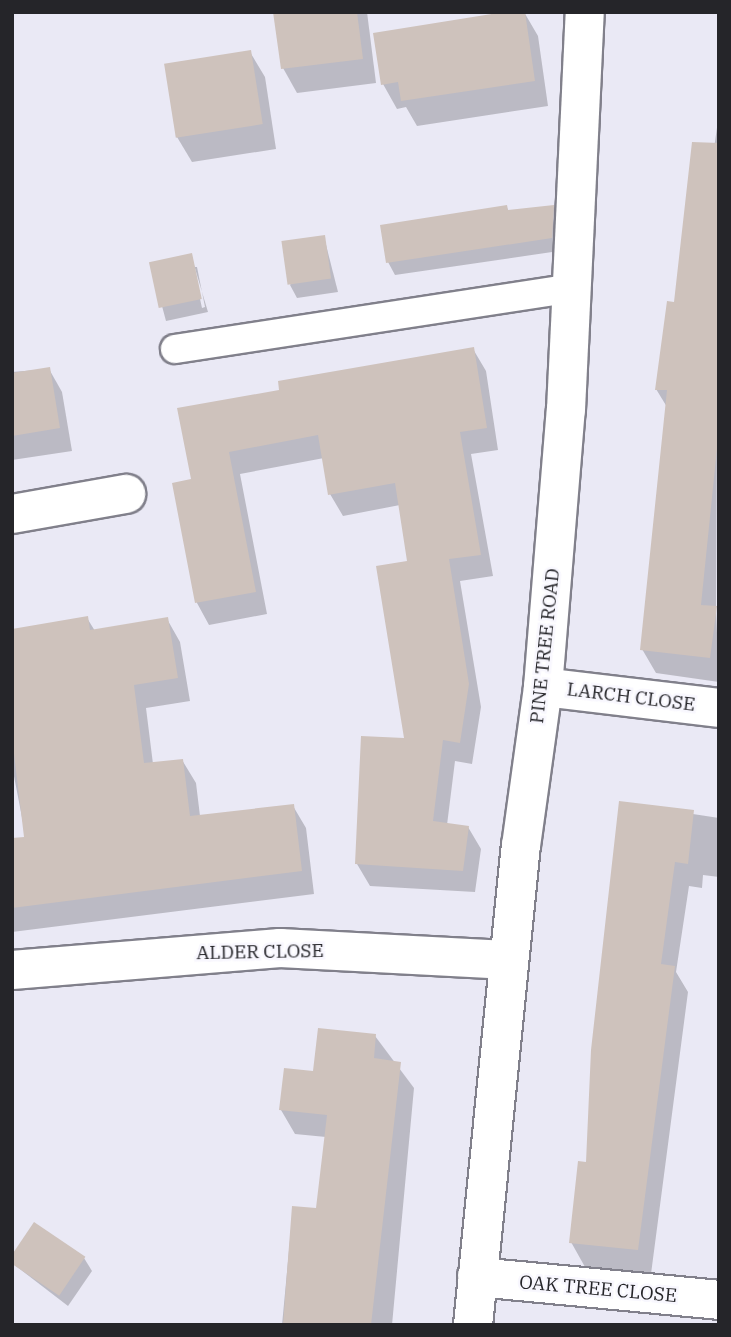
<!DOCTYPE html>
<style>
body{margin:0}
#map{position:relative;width:731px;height:1337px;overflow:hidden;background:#eae9f5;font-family:"IBM Plex Serif",serif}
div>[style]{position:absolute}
.shadow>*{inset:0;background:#0003}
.building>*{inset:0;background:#cec2bc;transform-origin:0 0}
.roads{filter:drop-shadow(2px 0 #81808b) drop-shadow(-2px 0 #81808b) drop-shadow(0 2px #81808b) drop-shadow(0 -2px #81808b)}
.lane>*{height:28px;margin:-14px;padding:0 14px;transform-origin:14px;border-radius:14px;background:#fff}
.street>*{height:38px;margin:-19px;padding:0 19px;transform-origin:19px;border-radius:19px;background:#fff}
span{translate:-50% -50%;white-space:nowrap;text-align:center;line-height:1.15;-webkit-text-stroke:5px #f8f7fe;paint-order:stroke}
.street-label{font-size:19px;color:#252529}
.frame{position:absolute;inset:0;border:14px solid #252529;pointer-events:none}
</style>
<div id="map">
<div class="shadow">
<i style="clip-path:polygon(275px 12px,367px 12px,376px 83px,297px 93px,283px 68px)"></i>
<i style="clip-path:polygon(524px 12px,538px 36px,548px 106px,417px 126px,406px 107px,397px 109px,383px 84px)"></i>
<i style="clip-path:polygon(250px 52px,265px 77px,276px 149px,192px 162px,177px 137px)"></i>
<i style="clip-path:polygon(719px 114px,716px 608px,719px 682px,656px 673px,642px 649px,667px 407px,656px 389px,708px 189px)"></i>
<i style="clip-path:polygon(506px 206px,509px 212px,553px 206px,560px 219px,559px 251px,395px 275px,388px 262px)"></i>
<i style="clip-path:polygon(324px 237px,338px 292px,297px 298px,290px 285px)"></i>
<i style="clip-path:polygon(evenodd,191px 255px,208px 312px,166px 321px,151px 265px,191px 255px,193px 267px,197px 267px,205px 307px,202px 308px,193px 267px)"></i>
<i style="clip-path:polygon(473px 349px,486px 371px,498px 450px,471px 454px,493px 576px,460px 581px,481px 707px,472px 764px,455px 761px,447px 825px,468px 827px,481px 849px,475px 892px,370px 886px,357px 864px,406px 740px,409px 562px,400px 505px,343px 516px,330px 494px,324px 458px,240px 474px,267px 614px,209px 625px,197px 603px,174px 484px,193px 481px,281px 391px)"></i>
<i style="clip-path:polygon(49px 369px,62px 392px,72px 451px,12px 460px,12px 372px)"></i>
<i style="clip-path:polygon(87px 618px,95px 631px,167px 619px,180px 642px,190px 701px,146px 708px,153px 764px,182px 760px,196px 783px,200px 816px,293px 806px,306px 828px,314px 894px,12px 932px,12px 840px,26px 838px,12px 766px,12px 630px)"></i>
<i style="clip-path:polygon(621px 803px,719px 818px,719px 877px,703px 875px,702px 888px,689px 886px,676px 972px,688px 992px,651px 1274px,585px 1267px,571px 1242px,587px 1164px)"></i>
<i style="clip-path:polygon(375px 1036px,414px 1088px,392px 1325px,282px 1325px,293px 1208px,318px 1210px,326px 1137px,295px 1134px,281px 1110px,315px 1073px)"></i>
<i style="clip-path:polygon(35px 1224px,84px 1258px,92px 1271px,68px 1306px,12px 1263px)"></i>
</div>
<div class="building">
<i style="clip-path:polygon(273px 12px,357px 12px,363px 59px,281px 69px)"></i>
<i style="clip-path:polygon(504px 12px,525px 12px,535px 81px,401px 101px,398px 82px,381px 85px,373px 33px)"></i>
<i style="left:251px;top:50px;width:75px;height:88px;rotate:81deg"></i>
<i style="clip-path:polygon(692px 142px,719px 143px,719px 429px,701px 605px,717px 606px,710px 658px,640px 650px,667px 390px,655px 390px,667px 301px,674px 302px)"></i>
<i style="clip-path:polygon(507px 205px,508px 210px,554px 205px,552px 238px,386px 263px,380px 225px)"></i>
<i style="left:325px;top:235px;width:44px;height:44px;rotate:82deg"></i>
<i style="left:192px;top:253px;width:47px;height:44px;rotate:78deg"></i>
<i style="clip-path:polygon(474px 347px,487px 428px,460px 432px,481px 555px,449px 559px,469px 684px,460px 743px,443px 740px,433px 821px,469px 826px,463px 871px,355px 864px,361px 736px,404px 738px,376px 566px,407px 561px,395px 483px,328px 495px,318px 435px,229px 452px,256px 592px,195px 603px,172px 483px,191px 479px,177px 408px,279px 390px,278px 381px)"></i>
<i style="clip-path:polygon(50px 367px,60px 428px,12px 436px,12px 373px)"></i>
<i style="clip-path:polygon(88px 616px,90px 630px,168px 617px,178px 678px,134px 685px,144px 763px,183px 759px,190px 816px,294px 804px,302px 871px,12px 908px,12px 838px,24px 837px,12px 737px,12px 629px)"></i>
<i style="clip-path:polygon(619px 801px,694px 810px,688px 864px,675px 862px,661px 964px,675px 966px,638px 1250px,569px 1243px,578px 1161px,586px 1162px,591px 1050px)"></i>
<i style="clip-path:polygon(318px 1028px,376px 1034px,374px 1058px,401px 1062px,371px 1325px,283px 1325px,292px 1206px,316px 1208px,327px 1115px,279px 1110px,284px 1068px,313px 1071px)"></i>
<i style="left:34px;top:1222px;width:62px;height:47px;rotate:34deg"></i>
</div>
<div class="roads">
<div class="lane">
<i style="left:175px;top:349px;width:403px;rotate:-8.7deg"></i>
</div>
<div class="street">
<i style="left:12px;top:514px;width:116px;rotate:-10deg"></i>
<i style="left:543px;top:687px;width:177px;rotate:6.8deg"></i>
<i style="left:12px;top:970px;width:269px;rotate:-4.7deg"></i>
<i style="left:280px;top:948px;width:228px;rotate:3deg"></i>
<i style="left:477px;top:1277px;width:243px;rotate:5.4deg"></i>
<i style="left:473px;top:1325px;width:481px;rotate:-84.3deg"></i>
<i style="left:521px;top:846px;width:161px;rotate:-82.1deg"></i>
<i style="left:543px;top:687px;width:278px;rotate:-85.3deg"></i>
<i style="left:566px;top:410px;width:398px;rotate:-87.3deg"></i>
</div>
</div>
<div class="street-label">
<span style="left:545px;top:646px;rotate:-84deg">PINE TREE ROAD</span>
<span style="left:631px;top:697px;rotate:7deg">LARCH CLOSE</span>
<span style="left:260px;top:952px;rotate:-1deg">ALDER CLOSE</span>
<span style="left:598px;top:1289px;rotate:5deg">OAK TREE CLOSE</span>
</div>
<div class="frame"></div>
</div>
